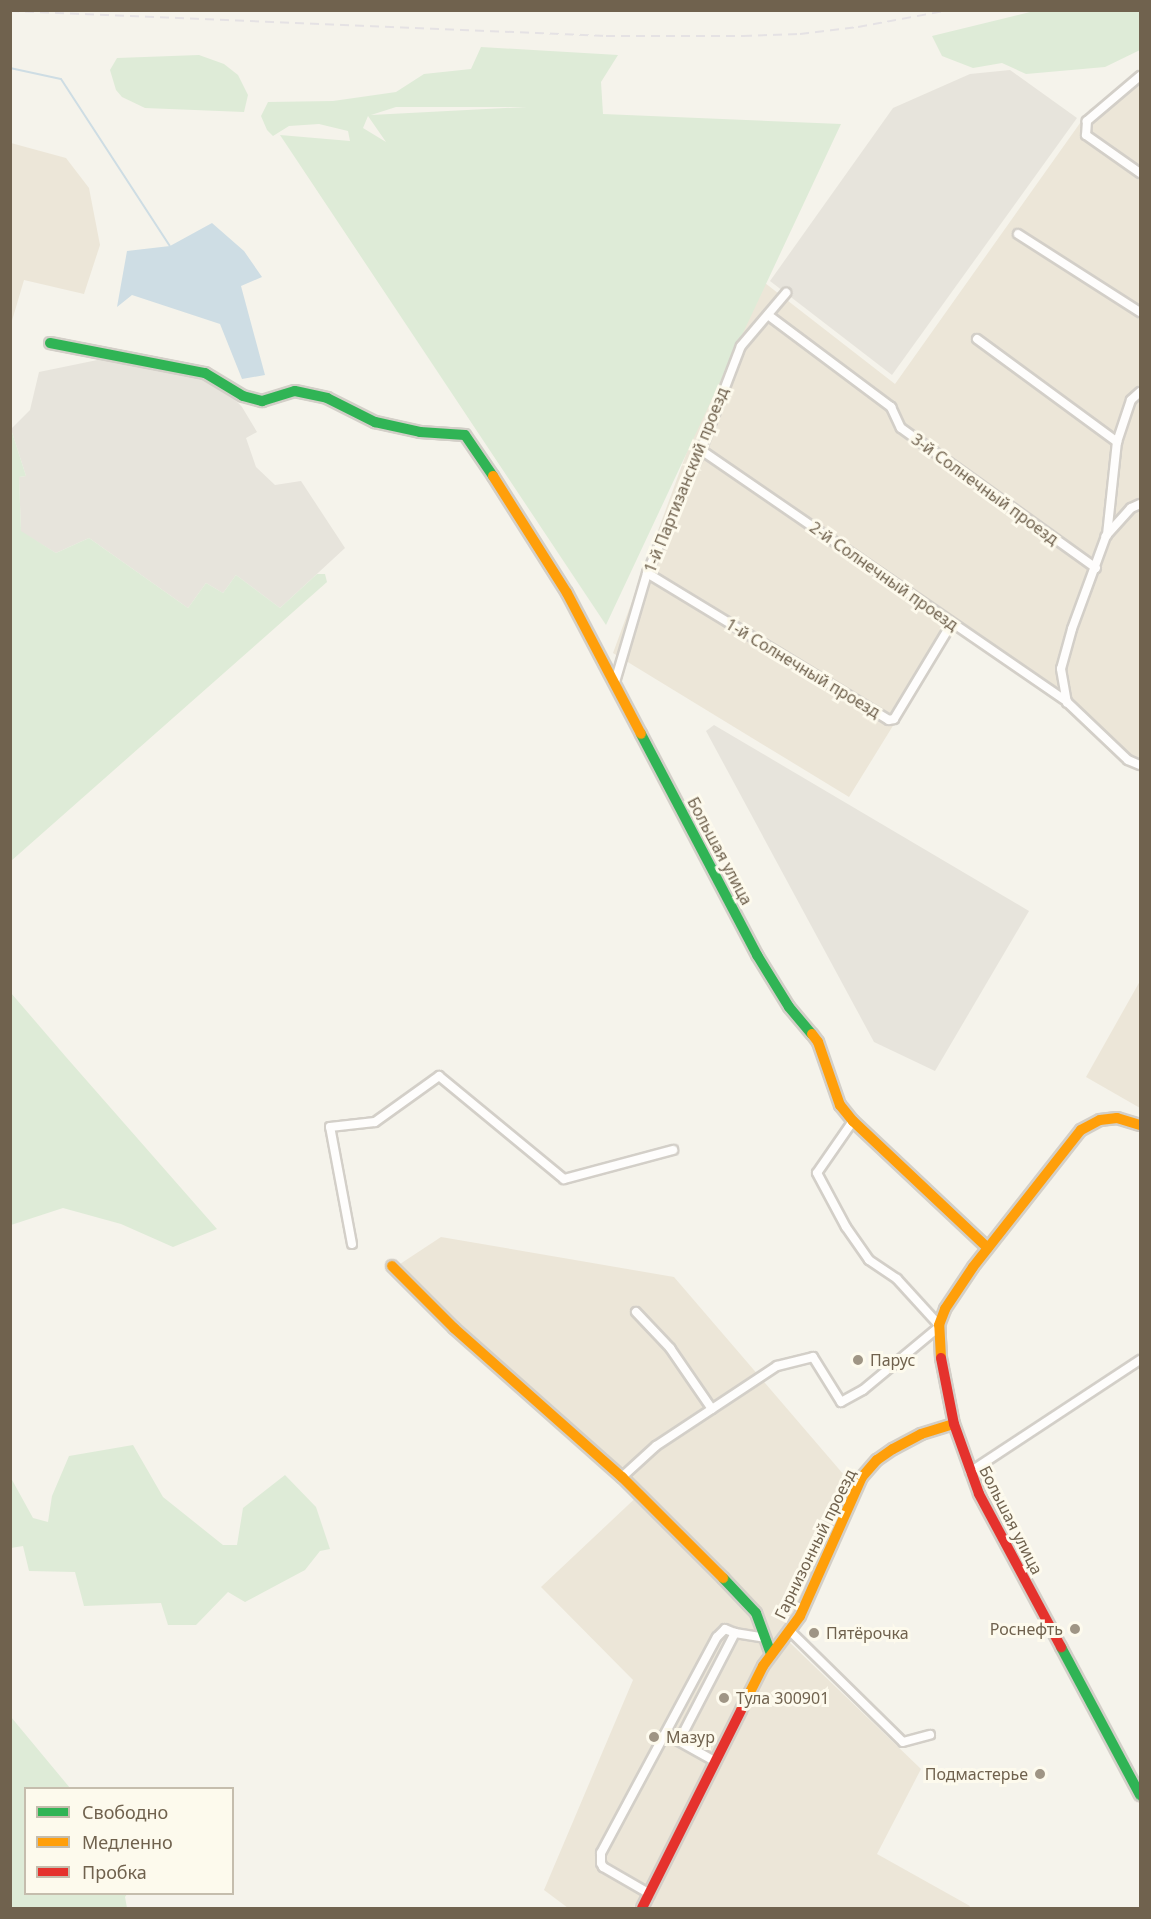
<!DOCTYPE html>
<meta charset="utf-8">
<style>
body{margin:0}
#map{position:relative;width:1151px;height:1919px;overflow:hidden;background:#f5f3eb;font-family:"Noto Sans",sans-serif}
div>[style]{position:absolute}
.residential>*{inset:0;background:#ece6d8}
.industrial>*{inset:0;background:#e7e4dc}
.green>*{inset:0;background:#deebd7}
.water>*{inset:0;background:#cedde4}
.stream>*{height:2px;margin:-1px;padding:0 1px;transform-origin:1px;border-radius:1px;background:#cedde4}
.roads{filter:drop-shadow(2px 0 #d3cfc8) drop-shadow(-2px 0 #d3cfc8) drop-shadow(0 2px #d3cfc8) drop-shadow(0 -2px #d3cfc8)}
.street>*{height:8px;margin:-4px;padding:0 4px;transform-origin:4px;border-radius:4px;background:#fefdfc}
.fast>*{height:10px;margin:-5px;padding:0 5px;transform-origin:5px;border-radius:5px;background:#30b455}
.slow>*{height:10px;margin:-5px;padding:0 5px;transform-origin:5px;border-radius:5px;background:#ff9f0a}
.jam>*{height:10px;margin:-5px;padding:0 5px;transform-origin:5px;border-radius:5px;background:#e5322d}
.rail>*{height:2px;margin-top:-1px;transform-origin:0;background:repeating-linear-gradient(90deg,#e5e2e4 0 9px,transparent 0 15px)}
.dots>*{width:16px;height:16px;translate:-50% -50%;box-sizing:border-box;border:3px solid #fdfaed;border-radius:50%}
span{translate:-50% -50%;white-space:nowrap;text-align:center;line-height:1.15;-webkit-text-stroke:6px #fdfaed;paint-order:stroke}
.street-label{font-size:16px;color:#70624e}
.poi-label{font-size:16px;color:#70624e}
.left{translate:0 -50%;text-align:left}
.right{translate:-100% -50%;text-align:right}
.frame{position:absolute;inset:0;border:12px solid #70624e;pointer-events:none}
.legend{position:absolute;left:24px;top:1787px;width:210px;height:108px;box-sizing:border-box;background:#fdfaed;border:2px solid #c5bdad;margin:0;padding:8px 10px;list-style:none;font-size:18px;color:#70624e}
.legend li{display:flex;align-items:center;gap:12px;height:30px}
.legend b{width:30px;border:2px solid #c5bdad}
</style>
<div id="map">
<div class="residential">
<i style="clip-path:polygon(1140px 81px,1140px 760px,1131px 757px,1075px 701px,957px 622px,849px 797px,613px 653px,692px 438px,765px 283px,895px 384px,1090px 109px)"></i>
<i style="clip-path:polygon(11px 143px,66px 158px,89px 188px,100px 245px,84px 294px,24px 280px,11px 324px)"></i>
<i style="clip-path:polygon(1140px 981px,1140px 1108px,1086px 1077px)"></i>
<i style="clip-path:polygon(441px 1237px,674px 1277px,850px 1482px,785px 1638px,921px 1769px,877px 1854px,970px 1906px,969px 1908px,568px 1908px,544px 1890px,633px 1680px,541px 1587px,644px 1490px,397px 1266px)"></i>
</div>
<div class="industrial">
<i style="clip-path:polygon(1010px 70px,1077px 118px,892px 375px,770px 281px,893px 108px,970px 74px)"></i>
<i style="clip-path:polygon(112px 357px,188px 372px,212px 380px,227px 391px,242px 407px,257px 432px,246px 438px,256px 467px,275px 485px,301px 481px,345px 548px,280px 608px,236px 575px,223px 593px,206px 583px,188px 608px,89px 538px,56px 553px,21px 532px,19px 477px,26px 476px,11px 429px,30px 410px,39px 372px)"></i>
<i style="clip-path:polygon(714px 725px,1029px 911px,935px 1071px,874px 1042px,706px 731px)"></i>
</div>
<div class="green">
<i style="clip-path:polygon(1034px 11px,1140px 11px,1140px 50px,1105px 67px,1026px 74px,1002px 63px,973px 68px,942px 56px,932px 36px)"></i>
<i style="clip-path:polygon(evenodd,481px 47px,618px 55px,601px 82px,603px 114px,841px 124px,606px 625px,280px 135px,350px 141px,348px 131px,319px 124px,289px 126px,273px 136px,267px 130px,261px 116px,268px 102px,333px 101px,396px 92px,424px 74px,471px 69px,481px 47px,396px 107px,527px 107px,371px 115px,396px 107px,481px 47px,368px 116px,386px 142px,363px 128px,368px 116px)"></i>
<i style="clip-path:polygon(199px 55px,224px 64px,238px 75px,248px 95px,244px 112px,145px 108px,122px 97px,116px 90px,110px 70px,117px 58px)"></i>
<i style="clip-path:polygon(11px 429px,26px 476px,19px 477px,21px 531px,56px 553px,89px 538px,188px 608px,206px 583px,223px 593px,236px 575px,280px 608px,317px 574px,325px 574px,327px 582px,11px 861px)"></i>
<i style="clip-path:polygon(11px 993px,66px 1057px,217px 1229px,173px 1247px,121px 1224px,63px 1208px,11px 1225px)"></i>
<i style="clip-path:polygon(133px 1445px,163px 1497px,223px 1545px,237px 1545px,243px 1508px,285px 1475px,316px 1507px,330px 1549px,320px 1551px,305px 1570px,245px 1602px,228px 1592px,196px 1625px,168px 1625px,161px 1603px,84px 1606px,75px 1572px,29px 1571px,23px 1546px,11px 1548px,11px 1478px,33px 1518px,48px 1522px,52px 1496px,69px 1456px)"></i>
<i style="clip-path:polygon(11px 1717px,70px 1788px,26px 1788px,26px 1894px,127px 1894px,125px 1897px,127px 1908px,11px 1908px)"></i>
</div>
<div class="water">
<i style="clip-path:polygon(212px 223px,244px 251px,262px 277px,241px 286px,265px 375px,242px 379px,220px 324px,132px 295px,117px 307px,127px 251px,170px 246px)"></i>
</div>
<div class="stream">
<i style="left:10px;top:68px;width:52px;rotate:12.2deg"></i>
<i style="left:61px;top:79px;width:199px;rotate:56.9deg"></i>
</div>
<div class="roads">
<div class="street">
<i style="left:1140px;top:76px;width:70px;rotate:139.7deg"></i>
<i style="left:1087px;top:121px;width:14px;rotate:94deg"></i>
<i style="left:1086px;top:135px;width:66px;rotate:35.1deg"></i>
<i style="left:1018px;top:234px;width:145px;rotate:32.6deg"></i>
<i style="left:768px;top:315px;width:154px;rotate:36.8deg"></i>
<i style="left:891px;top:407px;width:23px;rotate:65deg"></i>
<i style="left:901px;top:428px;width:240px;rotate:35.7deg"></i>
<i style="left:977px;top:339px;width:174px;rotate:36.3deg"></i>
<i style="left:701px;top:450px;width:444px;rotate:34.5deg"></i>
<i style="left:1140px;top:504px;width:10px;rotate:156deg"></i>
<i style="left:1131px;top:508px;width:38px;rotate:132deg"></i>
<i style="left:1106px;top:536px;width:99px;rotate:110.1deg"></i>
<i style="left:1072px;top:629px;width:41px;rotate:105.4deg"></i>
<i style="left:1061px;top:669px;width:34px;rotate:80deg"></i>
<i style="left:1067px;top:702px;width:84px;rotate:43.6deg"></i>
<i style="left:1128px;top:760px;width:13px;rotate:23deg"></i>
<i style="left:1107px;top:535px;width:94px;rotate:-83.9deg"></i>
<i style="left:1117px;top:442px;width:44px;rotate:-71.6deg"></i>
<i style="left:1131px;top:400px;width:12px;rotate:-42deg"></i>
<i style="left:647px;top:573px;width:283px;rotate:31.3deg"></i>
<i style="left:889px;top:720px;width:5px;rotate:-11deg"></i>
<i style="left:894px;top:719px;width:112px;rotate:-58.9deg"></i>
<i style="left:615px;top:682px;width:114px;rotate:-73.6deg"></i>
<i style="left:647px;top:573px;width:134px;rotate:-66.3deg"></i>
<i style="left:701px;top:450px;width:111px;rotate:-69deg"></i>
<i style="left:741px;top:346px;width:70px;rotate:-49.7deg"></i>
<i style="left:853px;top:1121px;width:63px;rotate:124.7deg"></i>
<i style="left:817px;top:1173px;width:61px;rotate:61.8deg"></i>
<i style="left:846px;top:1227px;width:40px;rotate:55.1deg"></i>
<i style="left:869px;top:1260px;width:34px;rotate:34deg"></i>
<i style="left:897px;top:1279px;width:62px;rotate:47.6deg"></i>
<i style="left:352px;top:1244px;width:119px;rotate:-100.6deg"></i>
<i style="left:330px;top:1127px;width:45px;rotate:-6.3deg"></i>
<i style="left:375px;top:1122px;width:79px;rotate:-35.7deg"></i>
<i style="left:439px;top:1076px;width:162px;rotate:39.5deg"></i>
<i style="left:564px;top:1179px;width:113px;rotate:-14.9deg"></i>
<i style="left:636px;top:1312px;width:50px;rotate:46.6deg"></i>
<i style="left:670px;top:1348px;width:74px;rotate:55.5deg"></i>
<i style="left:970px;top:1472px;width:204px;rotate:-33.4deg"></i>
<i style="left:622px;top:1477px;width:46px;rotate:-42.4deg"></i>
<i style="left:656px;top:1446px;width:145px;rotate:-33.5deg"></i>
<i style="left:777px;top:1366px;width:37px;rotate:-14deg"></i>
<i style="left:813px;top:1357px;width:53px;rotate:58.1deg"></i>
<i style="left:841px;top:1402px;width:25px;rotate:-29deg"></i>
<i style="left:863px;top:1390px;width:99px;rotate:-39.7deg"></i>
<i style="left:790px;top:1631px;width:158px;rotate:44.5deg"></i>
<i style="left:903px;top:1742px;width:28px;rotate:-15deg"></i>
<i style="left:666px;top:1734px;width:57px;rotate:29.2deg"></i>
<i style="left:679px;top:1741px;width:122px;rotate:-62.6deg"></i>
<i style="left:650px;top:1894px;width:54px;rotate:-150.1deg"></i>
<i style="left:603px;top:1867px;width:4px;rotate:-117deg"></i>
<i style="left:601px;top:1863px;width:10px;rotate:-90deg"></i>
<i style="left:601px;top:1853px;width:245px;rotate:-61.8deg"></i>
<i style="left:717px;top:1637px;width:11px;rotate:-45deg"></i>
<i style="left:725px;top:1629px;width:11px;rotate:22deg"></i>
<i style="left:735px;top:1633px;width:30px;rotate:9deg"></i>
</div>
<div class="fast">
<i style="left:50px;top:343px;width:158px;rotate:11deg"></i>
<i style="left:205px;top:373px;width:44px;rotate:31.2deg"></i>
<i style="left:243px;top:396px;width:20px;rotate:15deg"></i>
<i style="left:262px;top:401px;width:34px;rotate:-17deg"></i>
<i style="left:295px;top:391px;width:33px;rotate:12deg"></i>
<i style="left:327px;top:398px;width:54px;rotate:26.6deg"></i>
<i style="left:375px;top:422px;width:46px;rotate:12.5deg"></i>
<i style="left:420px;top:432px;width:45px;rotate:3.8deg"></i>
<i style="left:465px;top:435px;width:50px;rotate:55.7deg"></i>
<i style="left:641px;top:734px;width:250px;rotate:62.3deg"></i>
<i style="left:757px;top:955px;width:61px;rotate:58.4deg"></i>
<i style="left:789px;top:1007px;width:35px;rotate:50deg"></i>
<i style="left:723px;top:1578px;width:48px;rotate:46.7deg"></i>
<i style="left:756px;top:1613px;width:44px;rotate:69.9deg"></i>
<i style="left:1061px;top:1647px;width:168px;rotate:61.9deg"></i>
</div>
<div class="slow">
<i style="left:493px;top:476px;width:138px;rotate:57.7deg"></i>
<i style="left:567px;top:593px;width:159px;rotate:62.3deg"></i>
<i style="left:812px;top:1034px;width:10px;rotate:53deg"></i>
<i style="left:818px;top:1042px;width:67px;rotate:70.8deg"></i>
<i style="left:840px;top:1105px;width:21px;rotate:51deg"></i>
<i style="left:853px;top:1121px;width:185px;rotate:43.3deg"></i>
<i style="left:392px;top:1266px;width:88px;rotate:45deg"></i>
<i style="left:454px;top:1328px;width:225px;rotate:41.6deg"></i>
<i style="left:622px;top:1477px;width:143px;rotate:45deg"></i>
<i style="left:941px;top:1358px;width:33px;rotate:-93deg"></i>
<i style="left:939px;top:1325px;width:17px;rotate:-69deg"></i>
<i style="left:945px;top:1309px;width:50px;rotate:-56.3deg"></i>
<i style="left:973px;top:1267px;width:174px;rotate:-51.8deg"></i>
<i style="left:1081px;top:1130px;width:21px;rotate:-28deg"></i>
<i style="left:1100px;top:1120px;width:17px;rotate:-7deg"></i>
<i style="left:1117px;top:1118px;width:24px;rotate:17deg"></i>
<i style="left:741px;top:1710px;width:49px;rotate:-63.4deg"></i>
<i style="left:763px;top:1666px;width:62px;rotate:-53.5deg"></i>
<i style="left:800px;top:1616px;width:152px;rotate:-66deg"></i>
<i style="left:862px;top:1477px;width:23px;rotate:-49deg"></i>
<i style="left:877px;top:1460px;width:19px;rotate:-35deg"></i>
<i style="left:893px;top:1449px;width:32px;rotate:-28deg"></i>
<i style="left:921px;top:1434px;width:34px;rotate:-17deg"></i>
</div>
<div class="jam">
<i style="left:941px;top:1358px;width:67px;rotate:78.9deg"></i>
<i style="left:954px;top:1424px;width:74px;rotate:70.3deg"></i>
<i style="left:979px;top:1494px;width:174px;rotate:61.8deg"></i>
<i style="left:642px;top:1908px;width:221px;rotate:-63.4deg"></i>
</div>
</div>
<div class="rail">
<i style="left:10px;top:11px;width:597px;rotate:2.4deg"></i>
<i style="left:606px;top:36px;width:137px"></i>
<i style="left:743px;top:36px;width:57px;rotate:-2deg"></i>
<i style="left:800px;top:34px;width:58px;rotate:-6.9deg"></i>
<i style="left:858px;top:27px;width:94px;rotate:-10.5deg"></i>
</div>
<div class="dots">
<i style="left:858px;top:1360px;background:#9f9585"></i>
<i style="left:1075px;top:1629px;background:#9f9585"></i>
<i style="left:814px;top:1633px;background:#9f9585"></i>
<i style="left:724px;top:1698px;background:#9f9585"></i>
<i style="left:654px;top:1737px;background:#9f9585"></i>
<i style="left:1040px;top:1774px;background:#9f9585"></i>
</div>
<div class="street-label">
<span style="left:686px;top:480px;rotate:-68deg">1-й Партизанский проезд</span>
<span style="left:985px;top:489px;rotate:36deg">3-й Солнечный проезд</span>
<span style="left:884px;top:576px;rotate:35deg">2-й Солнечный проезд</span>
<span style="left:803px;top:668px;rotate:31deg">1-й Солнечный проезд</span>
<span style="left:720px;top:851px;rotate:62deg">Большая улица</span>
<span style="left:1011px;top:1520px;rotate:63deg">Большая улица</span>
<span style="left:815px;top:1544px;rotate:-64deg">Гарнизонный проезд</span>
</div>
<div class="poi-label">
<span class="left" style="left:870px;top:1360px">Парус</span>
<span class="right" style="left:1063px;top:1629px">Роснефть</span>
<span class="left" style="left:826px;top:1633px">Пятёрочка</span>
<span class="left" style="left:736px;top:1698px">Тула 300901</span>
<span class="left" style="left:666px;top:1737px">Мазур</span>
<span class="right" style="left:1028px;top:1774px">Подмастерье</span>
</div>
<div class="frame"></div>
<ul class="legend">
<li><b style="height:8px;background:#30b455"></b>Свободно</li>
<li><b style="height:8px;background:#ff9f0a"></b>Медленно</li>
<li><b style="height:8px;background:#e5322d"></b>Пробка</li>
</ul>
</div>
